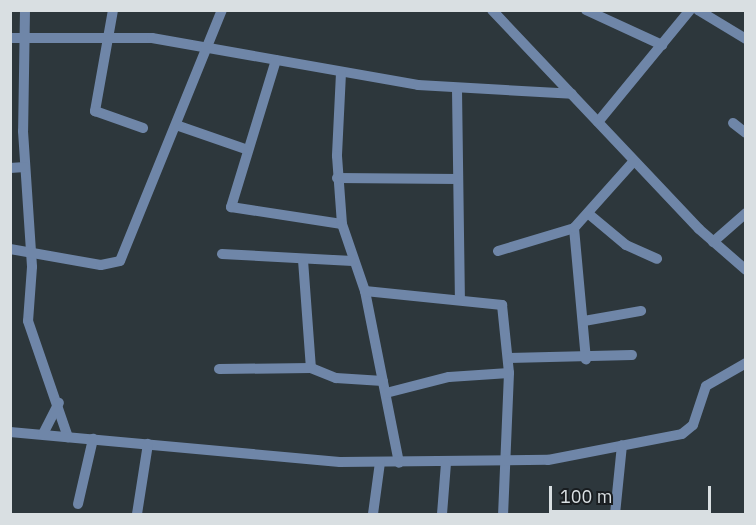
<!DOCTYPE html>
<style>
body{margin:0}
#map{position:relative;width:756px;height:525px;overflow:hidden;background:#2d373c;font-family:"IBM Plex Sans",sans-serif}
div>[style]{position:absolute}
.minor>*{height:10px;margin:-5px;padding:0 5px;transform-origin:5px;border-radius:5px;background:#6f86a8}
span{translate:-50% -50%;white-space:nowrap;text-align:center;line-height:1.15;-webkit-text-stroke:4.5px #191d20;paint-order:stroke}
.frame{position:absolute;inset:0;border:12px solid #d9dfe2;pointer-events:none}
.scale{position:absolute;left:549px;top:486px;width:162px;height:27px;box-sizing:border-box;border:3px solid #d9dfe2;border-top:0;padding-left:8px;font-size:18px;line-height:21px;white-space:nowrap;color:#d9dfe2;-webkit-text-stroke:4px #191d20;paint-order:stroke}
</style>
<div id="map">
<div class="minor">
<i style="left:25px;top:10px;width:121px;rotate:90.9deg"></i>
<i style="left:23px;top:131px;width:136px;rotate:86.2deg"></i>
<i style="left:32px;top:267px;width:54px;rotate:94.2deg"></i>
<i style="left:28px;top:321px;width:123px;rotate:71deg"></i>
<i style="left:113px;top:10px;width:103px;rotate:100.1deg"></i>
<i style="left:95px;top:111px;width:51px;rotate:19.5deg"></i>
<i style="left:492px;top:10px;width:301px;rotate:46.6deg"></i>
<i style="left:699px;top:229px;width:62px;rotate:41.1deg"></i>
<i style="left:586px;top:10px;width:84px;rotate:24.7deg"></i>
<i style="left:698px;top:10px;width:56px;rotate:31.1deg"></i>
<i style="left:10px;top:38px;width:142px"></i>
<i style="left:152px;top:38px;width:270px;rotate:10deg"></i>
<i style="left:418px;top:85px;width:154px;rotate:3.3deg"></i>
<i style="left:276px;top:60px;width:154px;rotate:107deg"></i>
<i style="left:231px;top:207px;width:112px;rotate:8.7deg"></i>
<i style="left:341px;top:73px;width:83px;rotate:92.8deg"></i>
<i style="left:337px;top:156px;width:68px;rotate:85.8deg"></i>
<i style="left:342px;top:224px;width:71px;rotate:71.1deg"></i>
<i style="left:365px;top:291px;width:175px;rotate:78.8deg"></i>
<i style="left:457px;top:90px;width:210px;rotate:89.2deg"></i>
<i style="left:598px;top:122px;width:145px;rotate:-50.6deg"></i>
<i style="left:733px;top:123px;width:16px;rotate:38deg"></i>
<i style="left:176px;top:125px;width:76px;rotate:19.1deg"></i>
<i style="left:10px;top:168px;width:15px;rotate:-4deg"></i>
<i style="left:337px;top:178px;width:121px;rotate:0.5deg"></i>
<i style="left:590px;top:215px;width:47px;rotate:39.8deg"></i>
<i style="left:626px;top:245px;width:34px;rotate:24deg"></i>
<i style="left:574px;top:228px;width:132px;rotate:84.8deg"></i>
<i style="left:713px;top:242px;width:44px;rotate:-41.3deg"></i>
<i style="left:10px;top:249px;width:92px;rotate:10deg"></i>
<i style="left:101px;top:265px;width:19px;rotate:-12deg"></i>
<i style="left:120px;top:261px;width:271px;rotate:-67.9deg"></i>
<i style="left:498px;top:251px;width:79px;rotate:-16.8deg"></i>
<i style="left:574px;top:228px;width:90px;rotate:-48.2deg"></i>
<i style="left:222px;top:254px;width:131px;rotate:3.1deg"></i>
<i style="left:303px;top:260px;width:108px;rotate:85.8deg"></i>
<i style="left:311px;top:368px;width:27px;rotate:22deg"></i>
<i style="left:336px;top:378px;width:47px;rotate:3.7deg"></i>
<i style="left:365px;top:291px;width:138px;rotate:5.8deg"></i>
<i style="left:502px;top:305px;width:68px;rotate:84.1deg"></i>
<i style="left:509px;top:373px;width:141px;rotate:92.4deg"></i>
<i style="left:584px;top:321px;width:58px;rotate:-10deg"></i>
<i style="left:509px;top:358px;width:123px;rotate:-1.4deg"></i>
<i style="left:219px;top:369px;width:92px;rotate:-0.6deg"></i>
<i style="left:386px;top:393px;width:65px;rotate:-14.3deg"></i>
<i style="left:449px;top:377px;width:60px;rotate:-3.8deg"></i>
<i style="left:10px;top:432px;width:331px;rotate:5.2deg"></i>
<i style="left:340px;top:462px;width:208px;rotate:-0.6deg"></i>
<i style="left:548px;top:460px;width:136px;rotate:-11deg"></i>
<i style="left:682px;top:434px;width:14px;rotate:-39deg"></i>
<i style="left:693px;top:425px;width:41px;rotate:-71.6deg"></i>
<i style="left:706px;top:386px;width:46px;rotate:-29.9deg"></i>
<i style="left:43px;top:434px;width:35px;rotate:-63deg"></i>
<i style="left:78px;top:504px;width:67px;rotate:-77deg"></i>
<i style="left:137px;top:514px;width:71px;rotate:-81.1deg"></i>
<i style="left:373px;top:514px;width:52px;rotate:-82.3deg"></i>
<i style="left:442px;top:514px;width:51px;rotate:-85.5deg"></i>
<i style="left:615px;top:514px;width:69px;rotate:-84.2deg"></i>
</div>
<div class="frame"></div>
<div class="scale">100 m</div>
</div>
